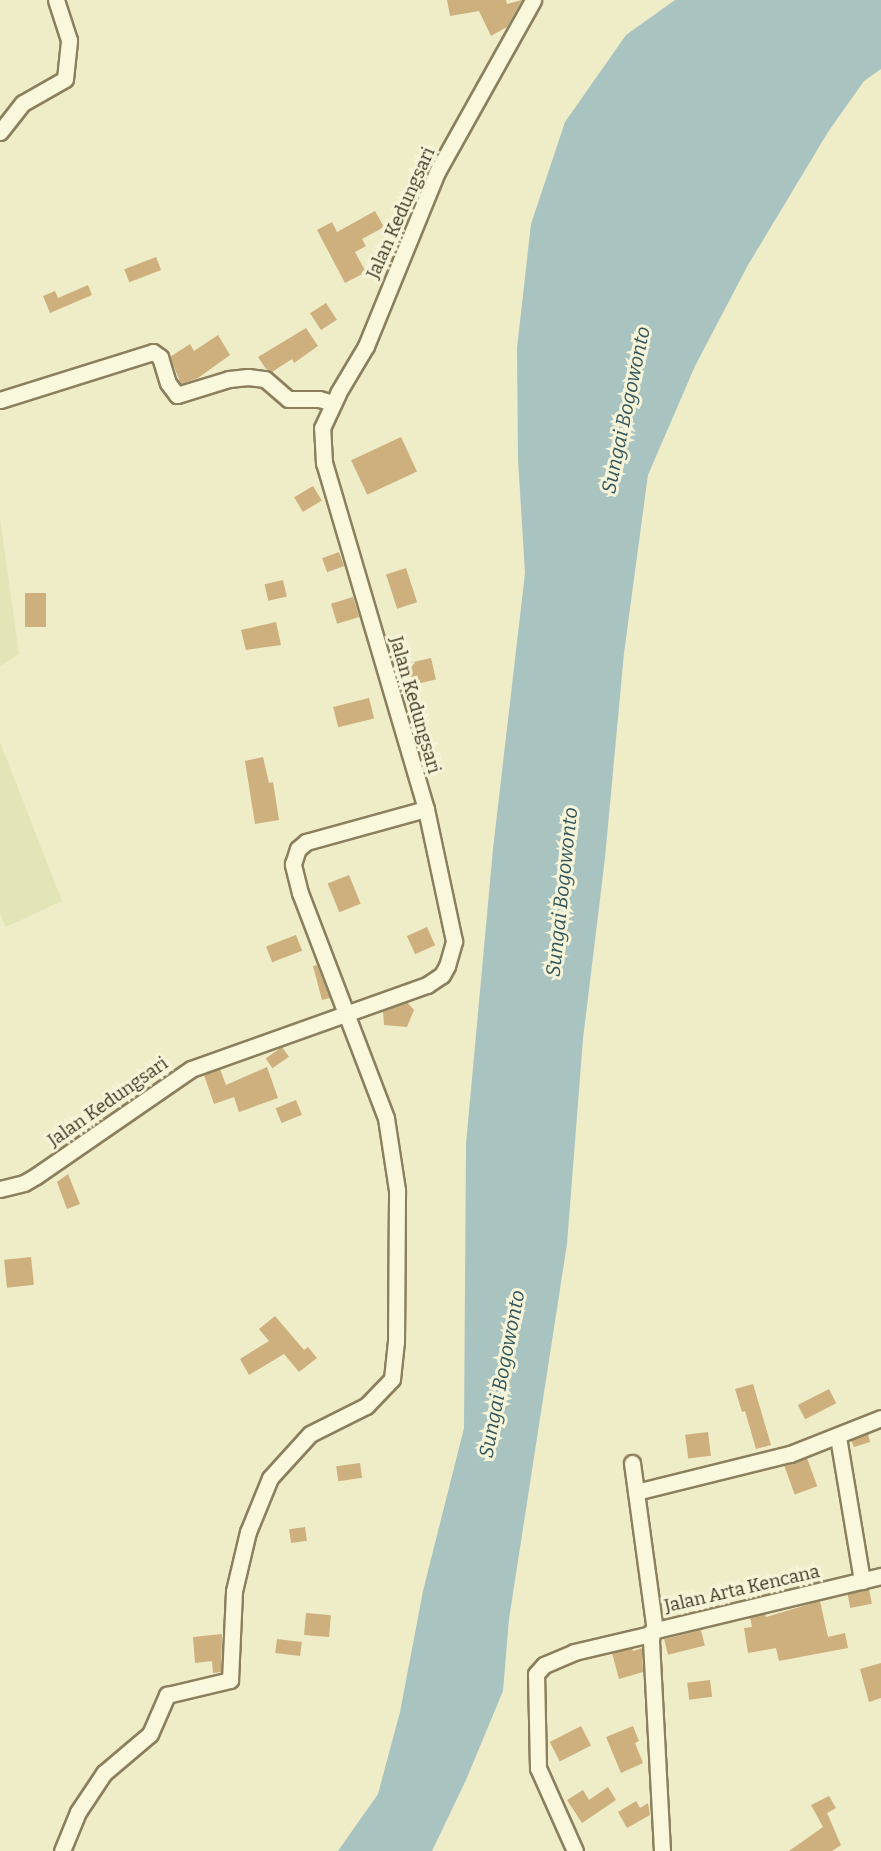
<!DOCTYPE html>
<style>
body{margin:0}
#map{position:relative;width:881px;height:1851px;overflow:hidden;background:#efecc8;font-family:Bitter,serif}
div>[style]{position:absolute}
.farmland>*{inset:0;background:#e2e5b5}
.water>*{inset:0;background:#a9c3c1}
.building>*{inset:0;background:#cdb07e;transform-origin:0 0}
.roads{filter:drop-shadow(2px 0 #8b7f5d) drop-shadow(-2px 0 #8b7f5d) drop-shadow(0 2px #8b7f5d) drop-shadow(0 -2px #8b7f5d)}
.street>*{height:15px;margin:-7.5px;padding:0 7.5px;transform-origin:7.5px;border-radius:7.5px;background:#f9f7dc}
span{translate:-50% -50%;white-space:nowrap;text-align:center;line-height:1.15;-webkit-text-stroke:6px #f6f4d8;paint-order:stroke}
.street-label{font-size:18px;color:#3c3320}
.water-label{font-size:20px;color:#30555b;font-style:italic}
</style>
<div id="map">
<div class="farmland">
<i style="clip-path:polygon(0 519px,19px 654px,0 666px)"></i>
<i style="clip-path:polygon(0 742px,62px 901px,6px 927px,0 914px)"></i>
</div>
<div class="water">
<i style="clip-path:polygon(675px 0,881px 0,881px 69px,864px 81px,828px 132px,748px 265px,695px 366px,648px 475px,624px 653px,605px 858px,583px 1039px,567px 1244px,509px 1619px,503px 1691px,466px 1780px,432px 1851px,338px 1851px,378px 1794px,400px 1712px,423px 1591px,464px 1428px,466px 1144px,493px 849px,525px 573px,518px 459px,517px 348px,531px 224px,565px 122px,626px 35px)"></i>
</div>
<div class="building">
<i style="clip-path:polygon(447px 0,506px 0,507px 4px,522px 0,507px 27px,491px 36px,479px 11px,450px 16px)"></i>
<i style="clip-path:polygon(375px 211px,384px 227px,362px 239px,366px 246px,355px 252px,366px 272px,345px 283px,317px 230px,332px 222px,337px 232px)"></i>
<i style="left:156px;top:257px;width:14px;height:34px;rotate:69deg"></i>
<i style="clip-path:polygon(88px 285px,92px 295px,50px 313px,43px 296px,55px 291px,58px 298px)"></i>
<i style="left:326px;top:303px;width:20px;height:19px;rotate:57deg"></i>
<i style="clip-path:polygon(306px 328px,318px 346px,294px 363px,292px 359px,272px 372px,266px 369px,258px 357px)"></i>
<i style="clip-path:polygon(218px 335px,230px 355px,198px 378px,181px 384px,170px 357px,190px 344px,194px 351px)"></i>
<i style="left:401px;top:437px;width:38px;height:55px;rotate:65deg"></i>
<i style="left:313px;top:486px;width:17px;height:22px;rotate:59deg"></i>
<i style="left:339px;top:552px;width:15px;height:18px;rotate:70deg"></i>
<i style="left:406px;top:568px;width:36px;height:21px;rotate:72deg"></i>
<i style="left:283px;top:580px;width:17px;height:19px;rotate:77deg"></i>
<i style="left:25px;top:593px;width:21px;height:34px"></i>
<i style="left:353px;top:597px;width:21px;height:23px;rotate:73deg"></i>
<i style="clip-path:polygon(276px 622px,281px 645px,246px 650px,241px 630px)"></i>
<i style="left:431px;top:658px;width:22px;height:24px;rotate:77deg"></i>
<i style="left:369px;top:698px;width:21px;height:37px;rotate:76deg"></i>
<i style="clip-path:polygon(263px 757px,269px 783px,273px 782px,279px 820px,255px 824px,245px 761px)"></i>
<i style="left:349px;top:875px;width:31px;height:23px;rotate:68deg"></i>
<i style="left:427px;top:927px;width:20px;height:22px;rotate:66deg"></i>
<i style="left:296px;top:935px;width:17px;height:32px;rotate:69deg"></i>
<i style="clip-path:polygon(317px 965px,330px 998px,322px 1000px,313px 966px)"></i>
<i style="clip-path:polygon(407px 1002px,414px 1010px,407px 1027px,384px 1025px,383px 1011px)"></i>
<i style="left:282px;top:1047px;width:12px;height:20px;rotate:55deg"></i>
<i style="clip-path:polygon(267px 1067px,278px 1098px,239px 1112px,234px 1097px,214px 1104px,204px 1075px,220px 1069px,226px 1085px)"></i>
<i style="left:296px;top:1100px;width:16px;height:22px;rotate:68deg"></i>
<i style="clip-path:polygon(68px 1174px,80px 1204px,67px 1209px,57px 1182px)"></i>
<i style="left:31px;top:1257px;width:28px;height:27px;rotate:84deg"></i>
<i style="clip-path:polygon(275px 1316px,304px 1350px,308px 1347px,317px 1358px,299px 1372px,284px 1354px,249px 1375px,240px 1359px,269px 1341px,259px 1329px)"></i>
<i style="clip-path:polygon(753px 1384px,771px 1445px,756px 1449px,745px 1411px,742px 1412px,735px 1389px)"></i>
<i style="left:829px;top:1389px;width:16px;height:35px;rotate:63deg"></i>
<i style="left:708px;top:1432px;width:24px;height:23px;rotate:83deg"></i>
<i style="clip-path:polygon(868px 1434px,870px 1442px,854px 1447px,851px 1440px)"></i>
<i style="left:807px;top:1458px;width:30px;height:24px;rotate:70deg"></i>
<i style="left:360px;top:1463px;width:15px;height:24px;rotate:82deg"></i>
<i style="left:305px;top:1527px;width:14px;height:16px;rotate:82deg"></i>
<i style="left:869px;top:1589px;width:15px;height:22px;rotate:79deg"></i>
<i style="clip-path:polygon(820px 1601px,828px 1637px,845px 1633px,848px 1648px,779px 1661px,776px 1648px,748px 1653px,744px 1628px,752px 1627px,750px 1617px,765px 1614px,766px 1617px)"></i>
<i style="left:306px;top:1613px;width:25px;height:22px;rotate:5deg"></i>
<i style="left:701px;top:1630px;width:16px;height:38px;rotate:76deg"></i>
<i style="clip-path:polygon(222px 1634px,221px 1672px,213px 1673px,212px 1661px,195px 1663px,193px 1637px)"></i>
<i style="left:277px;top:1639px;width:25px;height:14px;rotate:7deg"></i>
<i style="clip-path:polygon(632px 1648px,633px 1651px,642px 1648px,643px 1672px,619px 1679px,612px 1653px)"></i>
<i style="clip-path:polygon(881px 1663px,881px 1698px,869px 1702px,860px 1669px)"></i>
<i style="left:710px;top:1680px;width:17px;height:23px;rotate:83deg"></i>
<i style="left:581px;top:1726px;width:22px;height:35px;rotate:63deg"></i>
<i style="clip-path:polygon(633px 1726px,639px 1741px,635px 1743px,643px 1763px,621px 1773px,606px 1737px)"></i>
<i style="clip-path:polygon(608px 1787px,616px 1800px,582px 1823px,567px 1800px,583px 1790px,589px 1800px)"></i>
<i style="clip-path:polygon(829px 1796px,836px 1808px,827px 1813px,841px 1845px,832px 1851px,789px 1851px,823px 1827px,811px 1805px)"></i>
<i style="clip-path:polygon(636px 1801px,640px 1808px,648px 1803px,650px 1815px,627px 1828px,618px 1812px)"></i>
</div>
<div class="roads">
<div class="street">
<i style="left:0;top:132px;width:37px;rotate:-52deg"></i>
<i style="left:23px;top:103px;width:48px;rotate:-29.7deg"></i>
<i style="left:65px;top:79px;width:39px;rotate:-84deg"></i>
<i style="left:69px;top:40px;width:42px;rotate:-108deg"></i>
<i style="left:0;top:400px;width:160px;rotate:-17.4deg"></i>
<i style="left:153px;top:352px;width:9px;rotate:36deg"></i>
<i style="left:160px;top:357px;width:27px;rotate:73deg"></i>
<i style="left:168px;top:383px;width:15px;rotate:53deg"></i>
<i style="left:177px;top:395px;width:54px;rotate:-17.1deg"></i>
<i style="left:229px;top:379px;width:19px;rotate:-6deg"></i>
<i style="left:248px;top:377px;width:17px;rotate:7deg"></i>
<i style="left:265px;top:379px;width:30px;rotate:41deg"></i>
<i style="left:288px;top:399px;width:31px"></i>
<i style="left:319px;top:399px;width:15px;rotate:16deg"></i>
<i style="left:0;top:1189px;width:25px;rotate:-14deg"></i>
<i style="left:24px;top:1183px;width:14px;rotate:-30deg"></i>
<i style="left:36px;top:1176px;width:188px;rotate:-34.6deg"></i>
<i style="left:191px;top:1069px;width:251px;rotate:-19.6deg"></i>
<i style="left:427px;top:985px;width:18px;rotate:-34deg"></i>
<i style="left:442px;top:975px;width:10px;rotate:-61deg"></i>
<i style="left:447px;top:966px;width:26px;rotate:-74deg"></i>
<i style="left:454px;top:941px;width:135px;rotate:-102deg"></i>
<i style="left:426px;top:809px;width:361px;rotate:-106.4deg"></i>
<i style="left:324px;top:463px;width:35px;rotate:-93deg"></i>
<i style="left:322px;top:428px;width:38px;rotate:-65deg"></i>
<i style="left:338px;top:393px;width:55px;rotate:-59.2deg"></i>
<i style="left:366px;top:346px;width:188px;rotate:-67.8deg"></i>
<i style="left:437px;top:172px;width:197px;rotate:-60.8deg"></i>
<i style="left:838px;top:1437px;width:146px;rotate:80.5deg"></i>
<i style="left:632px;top:1463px;width:169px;rotate:82.2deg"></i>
<i style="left:636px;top:1492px;width:159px;rotate:-13.9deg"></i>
<i style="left:790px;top:1454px;width:98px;rotate:-21.6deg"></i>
<i style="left:62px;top:1851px;width:42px;rotate:-67.7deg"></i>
<i style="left:78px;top:1812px;width:47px;rotate:-56.3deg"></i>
<i style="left:104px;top:1773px;width:60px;rotate:-40.3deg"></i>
<i style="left:150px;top:1734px;width:43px;rotate:-66.4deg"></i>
<i style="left:167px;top:1695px;width:65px;rotate:-13.4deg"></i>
<i style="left:230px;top:1680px;width:89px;rotate:-87.4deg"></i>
<i style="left:234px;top:1591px;width:61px;rotate:-76.7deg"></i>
<i style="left:248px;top:1532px;width:58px;rotate:-67.8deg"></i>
<i style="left:270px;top:1478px;width:59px;rotate:-47.7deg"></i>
<i style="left:310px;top:1434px;width:63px;rotate:-26.6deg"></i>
<i style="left:366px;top:1406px;width:37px;rotate:-46deg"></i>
<i style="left:392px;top:1379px;width:37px;rotate:-84deg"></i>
<i style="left:396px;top:1342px;width:152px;rotate:-89.6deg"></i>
<i style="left:397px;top:1190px;width:73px;rotate:-98.7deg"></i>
<i style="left:386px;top:1118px;width:241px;rotate:-110.9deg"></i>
<i style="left:300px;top:893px;width:30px;rotate:-104deg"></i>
<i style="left:293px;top:864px;width:16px;rotate:-72deg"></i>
<i style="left:298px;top:849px;width:11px;rotate:-41deg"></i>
<i style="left:306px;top:842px;width:124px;rotate:-15.4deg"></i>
<i style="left:575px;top:1851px;width:91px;rotate:-114deg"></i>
<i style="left:538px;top:1768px;width:94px;rotate:-91.2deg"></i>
<i style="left:536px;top:1674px;width:12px;rotate:-48deg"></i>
<i style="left:544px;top:1665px;width:33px;rotate:-23deg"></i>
<i style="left:574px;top:1652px;width:79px;rotate:-13.2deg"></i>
<i style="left:662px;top:1851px;width:210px;rotate:-93deg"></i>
<i style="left:651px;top:1641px;width:10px;rotate:-84deg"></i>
<i style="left:652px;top:1631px;width:236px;rotate:-13.5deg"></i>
</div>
</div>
<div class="street-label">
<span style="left:401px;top:213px;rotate:-66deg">Jalan Kedungsari</span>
<span style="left:415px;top:705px;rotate:74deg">Jalan Kedungsari</span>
<span style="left:108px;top:1102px;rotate:-35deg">Jalan Kedungsari</span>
<span style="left:742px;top:1589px;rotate:-13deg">Jalan Arta Kencana</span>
</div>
<div class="water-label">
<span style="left:626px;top:410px;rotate:-78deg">Sungai Bogowonto</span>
<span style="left:562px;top:892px;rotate:-84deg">Sungai Bogowonto</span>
<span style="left:502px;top:1374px;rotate:-79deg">Sungai Bogowonto</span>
</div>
</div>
